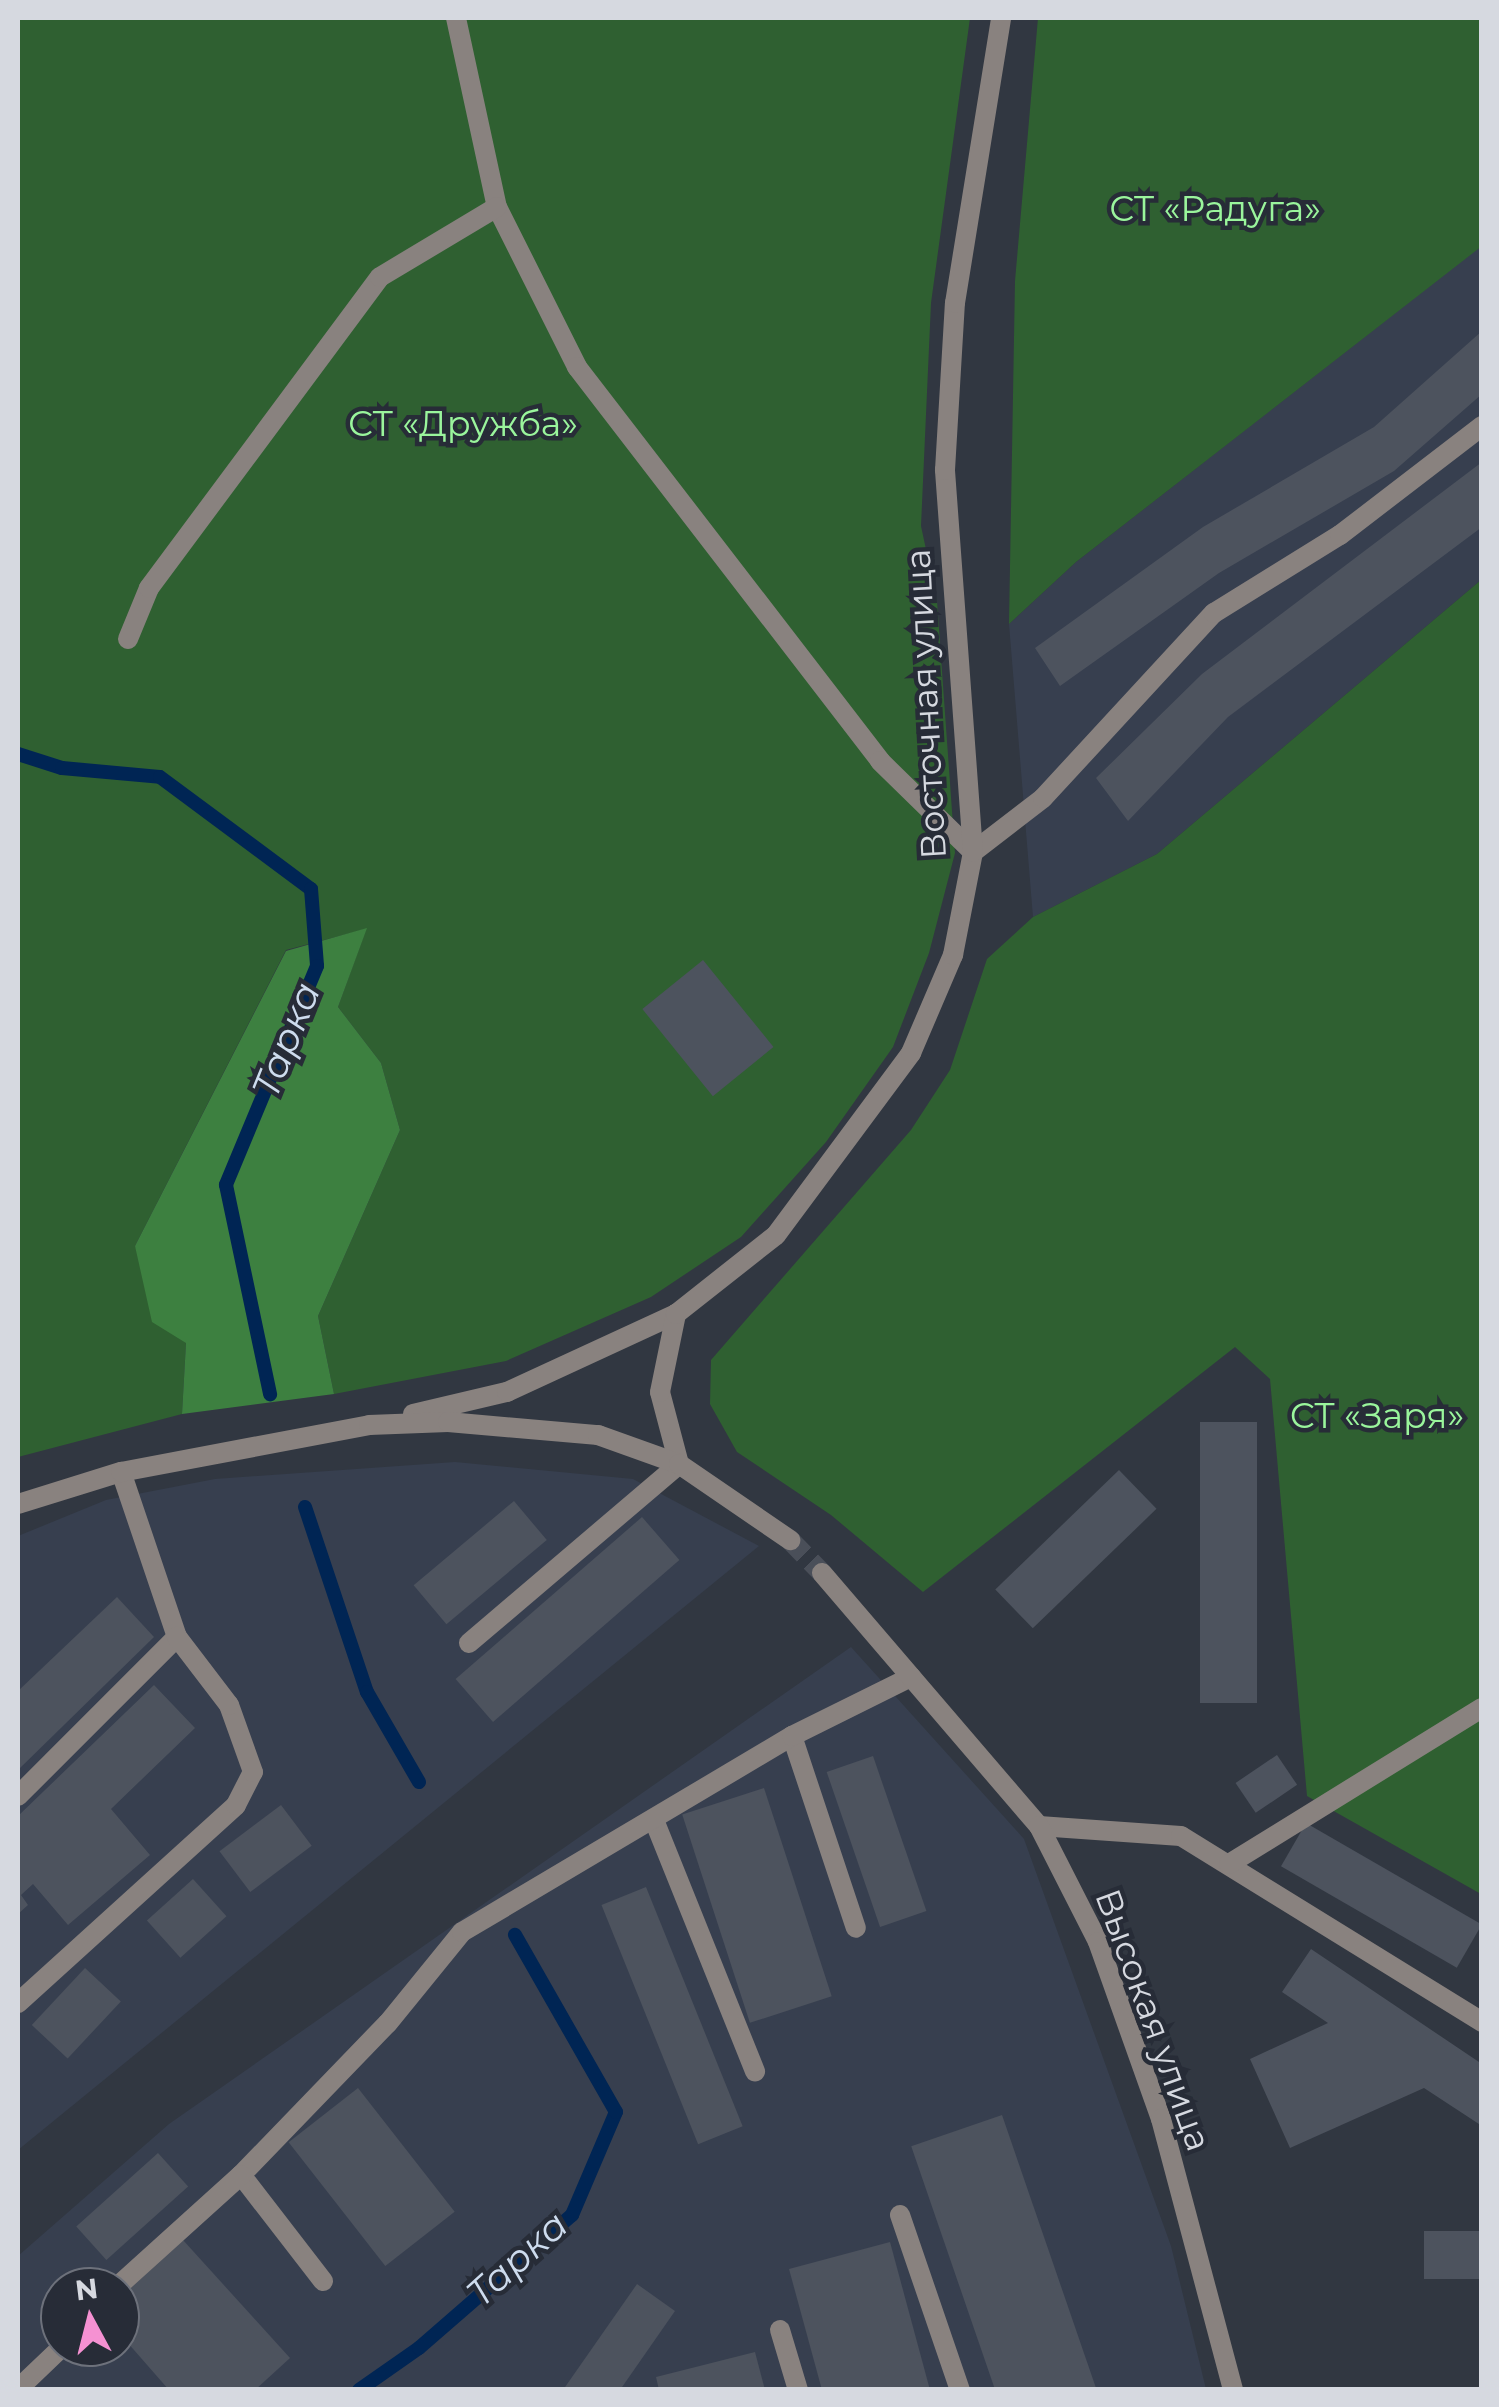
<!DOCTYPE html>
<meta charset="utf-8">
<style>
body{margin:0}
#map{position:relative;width:1499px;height:2407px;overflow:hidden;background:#313741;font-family:Montserrat,sans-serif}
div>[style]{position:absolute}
.built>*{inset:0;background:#373f4f}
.green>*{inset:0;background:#2f6031}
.forest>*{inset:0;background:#3d8040}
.stream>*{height:14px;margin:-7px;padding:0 7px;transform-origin:7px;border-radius:7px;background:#002554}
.building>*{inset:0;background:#4d535e;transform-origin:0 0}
.tertiary-tunnel>*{height:20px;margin-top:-10px;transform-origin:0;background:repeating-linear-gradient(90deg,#4a4f59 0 20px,transparent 0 30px)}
.service>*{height:20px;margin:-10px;padding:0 10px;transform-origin:10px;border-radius:10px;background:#89827f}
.tertiary>*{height:20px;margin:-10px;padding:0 10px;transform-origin:10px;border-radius:10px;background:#89827f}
span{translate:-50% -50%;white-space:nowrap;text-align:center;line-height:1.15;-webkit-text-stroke:9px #272c37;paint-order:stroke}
.park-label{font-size:35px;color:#9af59c}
.street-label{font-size:35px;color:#d6d9e0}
.water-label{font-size:38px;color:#cedcee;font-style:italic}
.frame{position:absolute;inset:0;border:20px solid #d6d9e0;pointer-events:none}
.north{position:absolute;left:40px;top:2267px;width:100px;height:100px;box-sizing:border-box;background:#272c37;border:2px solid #6d717b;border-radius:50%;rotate:353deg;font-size:28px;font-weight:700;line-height:40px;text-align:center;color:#d6d9e0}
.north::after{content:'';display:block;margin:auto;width:35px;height:45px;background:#f591d2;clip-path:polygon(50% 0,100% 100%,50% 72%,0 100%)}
</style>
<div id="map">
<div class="built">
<i style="clip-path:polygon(1481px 246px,1481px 580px,1157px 854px,1033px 917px,1009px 624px,1076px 562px)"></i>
<i style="clip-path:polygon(455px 1462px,633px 1479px,759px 1546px,18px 2150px,18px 1536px,106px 1500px,215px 1479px)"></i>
<i style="clip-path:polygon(evenodd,851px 1647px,1024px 1839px,1171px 2246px,1206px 2389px,18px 2389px,18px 2256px,169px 2124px,851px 1647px,60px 2287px,120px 2287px,120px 2347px,60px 2347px,60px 2287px)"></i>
</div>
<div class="green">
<i style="clip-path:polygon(18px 18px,970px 18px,931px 303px,921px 526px,937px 601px,955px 853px,929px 953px,893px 1047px,826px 1142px,741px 1237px,651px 1297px,506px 1361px,334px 1394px,318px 1316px,400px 1130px,381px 1063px,338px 1007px,366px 929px,286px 950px,135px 1246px,186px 1343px,182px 1414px,18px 1457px)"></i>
<i style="clip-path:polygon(1038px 18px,1481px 18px,1482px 246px,1076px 562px,1009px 624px,1015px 281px)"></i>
<i style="clip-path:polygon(1481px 580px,1481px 1894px,1307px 1796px,1270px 1379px,1235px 1347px,923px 1592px,831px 1515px,737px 1452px,710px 1404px,711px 1360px,911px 1130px,950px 1070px,987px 959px,1033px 917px,1157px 854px)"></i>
</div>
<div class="forest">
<i style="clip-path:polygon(367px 928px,338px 1007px,381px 1063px,400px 1130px,318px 1316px,334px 1394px,182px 1414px,186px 1343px,152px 1322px,135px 1246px,286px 951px)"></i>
</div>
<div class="stream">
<i style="left:18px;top:754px;width:46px;rotate:17.7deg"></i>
<i style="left:62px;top:768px;width:98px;rotate:5.2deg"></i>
<i style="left:160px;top:777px;width:188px;rotate:36.6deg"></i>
<i style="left:311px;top:889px;width:77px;rotate:85.5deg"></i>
<i style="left:317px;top:966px;width:237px;rotate:112.6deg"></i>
<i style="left:226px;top:1185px;width:214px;rotate:78.1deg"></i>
<i style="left:305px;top:1507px;width:195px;rotate:71.5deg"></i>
<i style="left:367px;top:1692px;width:104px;rotate:60deg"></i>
<i style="left:359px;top:2390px;width:73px;rotate:-35deg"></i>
<i style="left:419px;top:2348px;width:203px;rotate:-41deg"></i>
<i style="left:572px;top:2215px;width:112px;rotate:-66.9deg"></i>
<i style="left:616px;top:2112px;width:204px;rotate:-119.7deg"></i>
</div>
<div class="building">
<i style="clip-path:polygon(1482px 331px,1482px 394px,1394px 471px,1219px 573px,1060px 686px,1035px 648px,1203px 527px,1374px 427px)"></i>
<i style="clip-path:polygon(1482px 462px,1482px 527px,1228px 717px,1128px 821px,1096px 778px,1202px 674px)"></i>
<i style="left:703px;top:960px;width:112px;height:78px;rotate:51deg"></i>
<i style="left:1200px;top:1422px;width:57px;height:281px"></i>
<i style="left:1119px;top:1470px;width:54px;height:172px;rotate:46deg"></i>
<i style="left:514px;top:1501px;width:51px;height:131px;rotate:50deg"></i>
<i style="left:642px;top:1517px;width:57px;height:247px;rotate:49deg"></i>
<i style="clip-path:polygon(117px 1597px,154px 1637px,18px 1770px,18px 1691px)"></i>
<i style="clip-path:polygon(154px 1685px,195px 1728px,111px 1809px,150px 1855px,68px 1925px,33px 1884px,21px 1895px,28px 1905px,18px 1914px,18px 1816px)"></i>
<i style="left:1277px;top:1755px;width:36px;height:50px;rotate:56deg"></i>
<i style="left:873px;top:1756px;width:164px;height:49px;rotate:71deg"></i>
<i style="left:764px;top:1788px;width:219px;height:86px;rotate:72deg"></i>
<i style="left:281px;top:1805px;width:51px;height:77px;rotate:53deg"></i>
<i style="left:1306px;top:1823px;width:203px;height:50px;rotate:30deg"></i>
<i style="left:193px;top:1879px;width:50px;height:62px;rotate:48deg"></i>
<i style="left:646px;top:1887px;width:258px;height:48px;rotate:68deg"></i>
<i style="clip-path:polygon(1311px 1949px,1482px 2064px,1482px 2126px,1424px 2088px,1290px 2148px,1250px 2059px,1328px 2023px,1282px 1992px)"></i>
<i style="left:85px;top:1968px;width:49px;height:78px;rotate:43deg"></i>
<i style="left:358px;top:2088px;width:157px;height:88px;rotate:52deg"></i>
<i style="left:1002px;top:2115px;width:290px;height:96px;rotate:71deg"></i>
<i style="left:158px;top:2153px;width:45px;height:110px;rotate:48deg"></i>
<i style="left:1482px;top:2231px;width:48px;height:58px;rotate:90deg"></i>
<i style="clip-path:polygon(183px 2240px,290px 2358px,255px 2390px,169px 2390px,120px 2334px,120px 2297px)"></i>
<i style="clip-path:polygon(890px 2242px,930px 2390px,822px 2390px,789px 2269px)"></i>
<i style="clip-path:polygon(637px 2284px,675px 2311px,620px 2390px,563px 2390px)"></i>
<i style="clip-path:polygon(755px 2352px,765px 2390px,659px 2390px,656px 2377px)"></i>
</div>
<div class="tertiary-tunnel">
<i style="left:790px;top:1540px;width:46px;rotate:45.9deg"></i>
</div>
<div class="service">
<i style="left:456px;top:18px;width:193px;rotate:77.8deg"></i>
<i style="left:497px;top:207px;width:179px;rotate:63.4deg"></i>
<i style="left:577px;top:367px;width:497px;rotate:52.4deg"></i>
<i style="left:880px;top:761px;width:130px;rotate:44.4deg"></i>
<i style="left:973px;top:852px;width:88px;rotate:-37.6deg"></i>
<i style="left:1043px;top:798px;width:252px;rotate:-47.3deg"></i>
<i style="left:1214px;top:613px;width:148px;rotate:-31.8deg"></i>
<i style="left:1340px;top:535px;width:179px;rotate:-37.5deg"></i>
<i style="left:128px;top:639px;width:55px;rotate:-67.6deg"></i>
<i style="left:149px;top:588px;width:387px;rotate:-53.4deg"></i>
<i style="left:380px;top:277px;width:136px;rotate:-30.9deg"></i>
<i style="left:469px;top:1643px;width:276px;rotate:-40.4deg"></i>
<i style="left:792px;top:1736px;width:202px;rotate:71.6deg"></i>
<i style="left:18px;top:1796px;width:225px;rotate:-45deg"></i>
<i style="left:177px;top:1637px;width:174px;rotate:-108.7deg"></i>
<i style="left:654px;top:1820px;width:271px;rotate:68.1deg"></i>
<i style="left:1039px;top:1826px;width:142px;rotate:4deg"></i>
<i style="left:1181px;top:1836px;width:354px;rotate:31.7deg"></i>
<i style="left:1229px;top:1864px;width:297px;rotate:-31.7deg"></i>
<i style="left:18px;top:2003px;width:294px;rotate:-42.2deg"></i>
<i style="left:236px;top:1805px;width:37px;rotate:-63deg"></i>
<i style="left:253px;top:1772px;width:71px;rotate:-109.7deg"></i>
<i style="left:229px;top:1705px;width:86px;rotate:-127.4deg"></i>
<i style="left:900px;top:2215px;width:185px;rotate:71.1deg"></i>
<i style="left:323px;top:2281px;width:134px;rotate:-127.7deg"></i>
<i style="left:241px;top:2175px;width:211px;rotate:-46deg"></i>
<i style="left:388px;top:2023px;width:117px;rotate:-50.9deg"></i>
<i style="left:462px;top:1932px;width:384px;rotate:-30.7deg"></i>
<i style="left:792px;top:1736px;width:133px;rotate:-26.4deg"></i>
<i style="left:117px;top:2287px;width:167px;rotate:-42.1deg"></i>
<i style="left:780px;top:2330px;width:63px;rotate:73.3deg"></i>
<i style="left:18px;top:2389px;width:61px;rotate:-43.7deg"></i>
</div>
<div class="tertiary">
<i style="left:413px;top:1414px;width:97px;rotate:-13.2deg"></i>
<i style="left:507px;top:1392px;width:186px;rotate:-24.8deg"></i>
<i style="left:679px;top:1464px;width:74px;rotate:-104.8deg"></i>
<i style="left:660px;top:1392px;width:80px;rotate:-78.4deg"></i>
<i style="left:676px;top:1314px;width:127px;rotate:-38.3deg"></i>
<i style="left:776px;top:1235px;width:227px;rotate:-53.4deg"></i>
<i style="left:911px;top:1053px;width:107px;rotate:-66.8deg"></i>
<i style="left:953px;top:955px;width:105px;rotate:-79deg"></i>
<i style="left:973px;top:852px;width:383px;rotate:-94.2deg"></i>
<i style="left:945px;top:470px;width:167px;rotate:-86.6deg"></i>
<i style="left:955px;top:303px;width:289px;rotate:-80.8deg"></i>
<i style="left:18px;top:1504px;width:108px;rotate:-17.3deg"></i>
<i style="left:121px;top:1472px;width:252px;rotate:-10.7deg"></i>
<i style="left:369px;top:1425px;width:79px;rotate:-2.2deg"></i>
<i style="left:448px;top:1422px;width:151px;rotate:5deg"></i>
<i style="left:598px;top:1435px;width:86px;rotate:19.7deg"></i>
<i style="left:679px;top:1464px;width:135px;rotate:34.4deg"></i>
<i style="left:822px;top:1573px;width:333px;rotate:49.4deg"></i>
<i style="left:1039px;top:1826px;width:130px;rotate:63deg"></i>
<i style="left:1098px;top:1942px;width:188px;rotate:70.4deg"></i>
<i style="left:1161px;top:2119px;width:280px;rotate:75.1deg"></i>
</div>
<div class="park-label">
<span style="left:1215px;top:209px">СТ «Радуга»</span>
<span style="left:463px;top:424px">СТ «Дружба»</span>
<span style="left:1377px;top:1416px">СТ «Заря»</span>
</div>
<div class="street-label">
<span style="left:926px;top:704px;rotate:-93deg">Восточная улица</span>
<span style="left:1153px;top:2020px;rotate:70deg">Высокая улица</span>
</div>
<div class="water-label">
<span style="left:286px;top:1040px;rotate:-68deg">Тарка</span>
<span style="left:517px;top:2259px;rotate:-42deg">Тарка</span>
</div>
<div class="frame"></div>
<div class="north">N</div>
</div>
